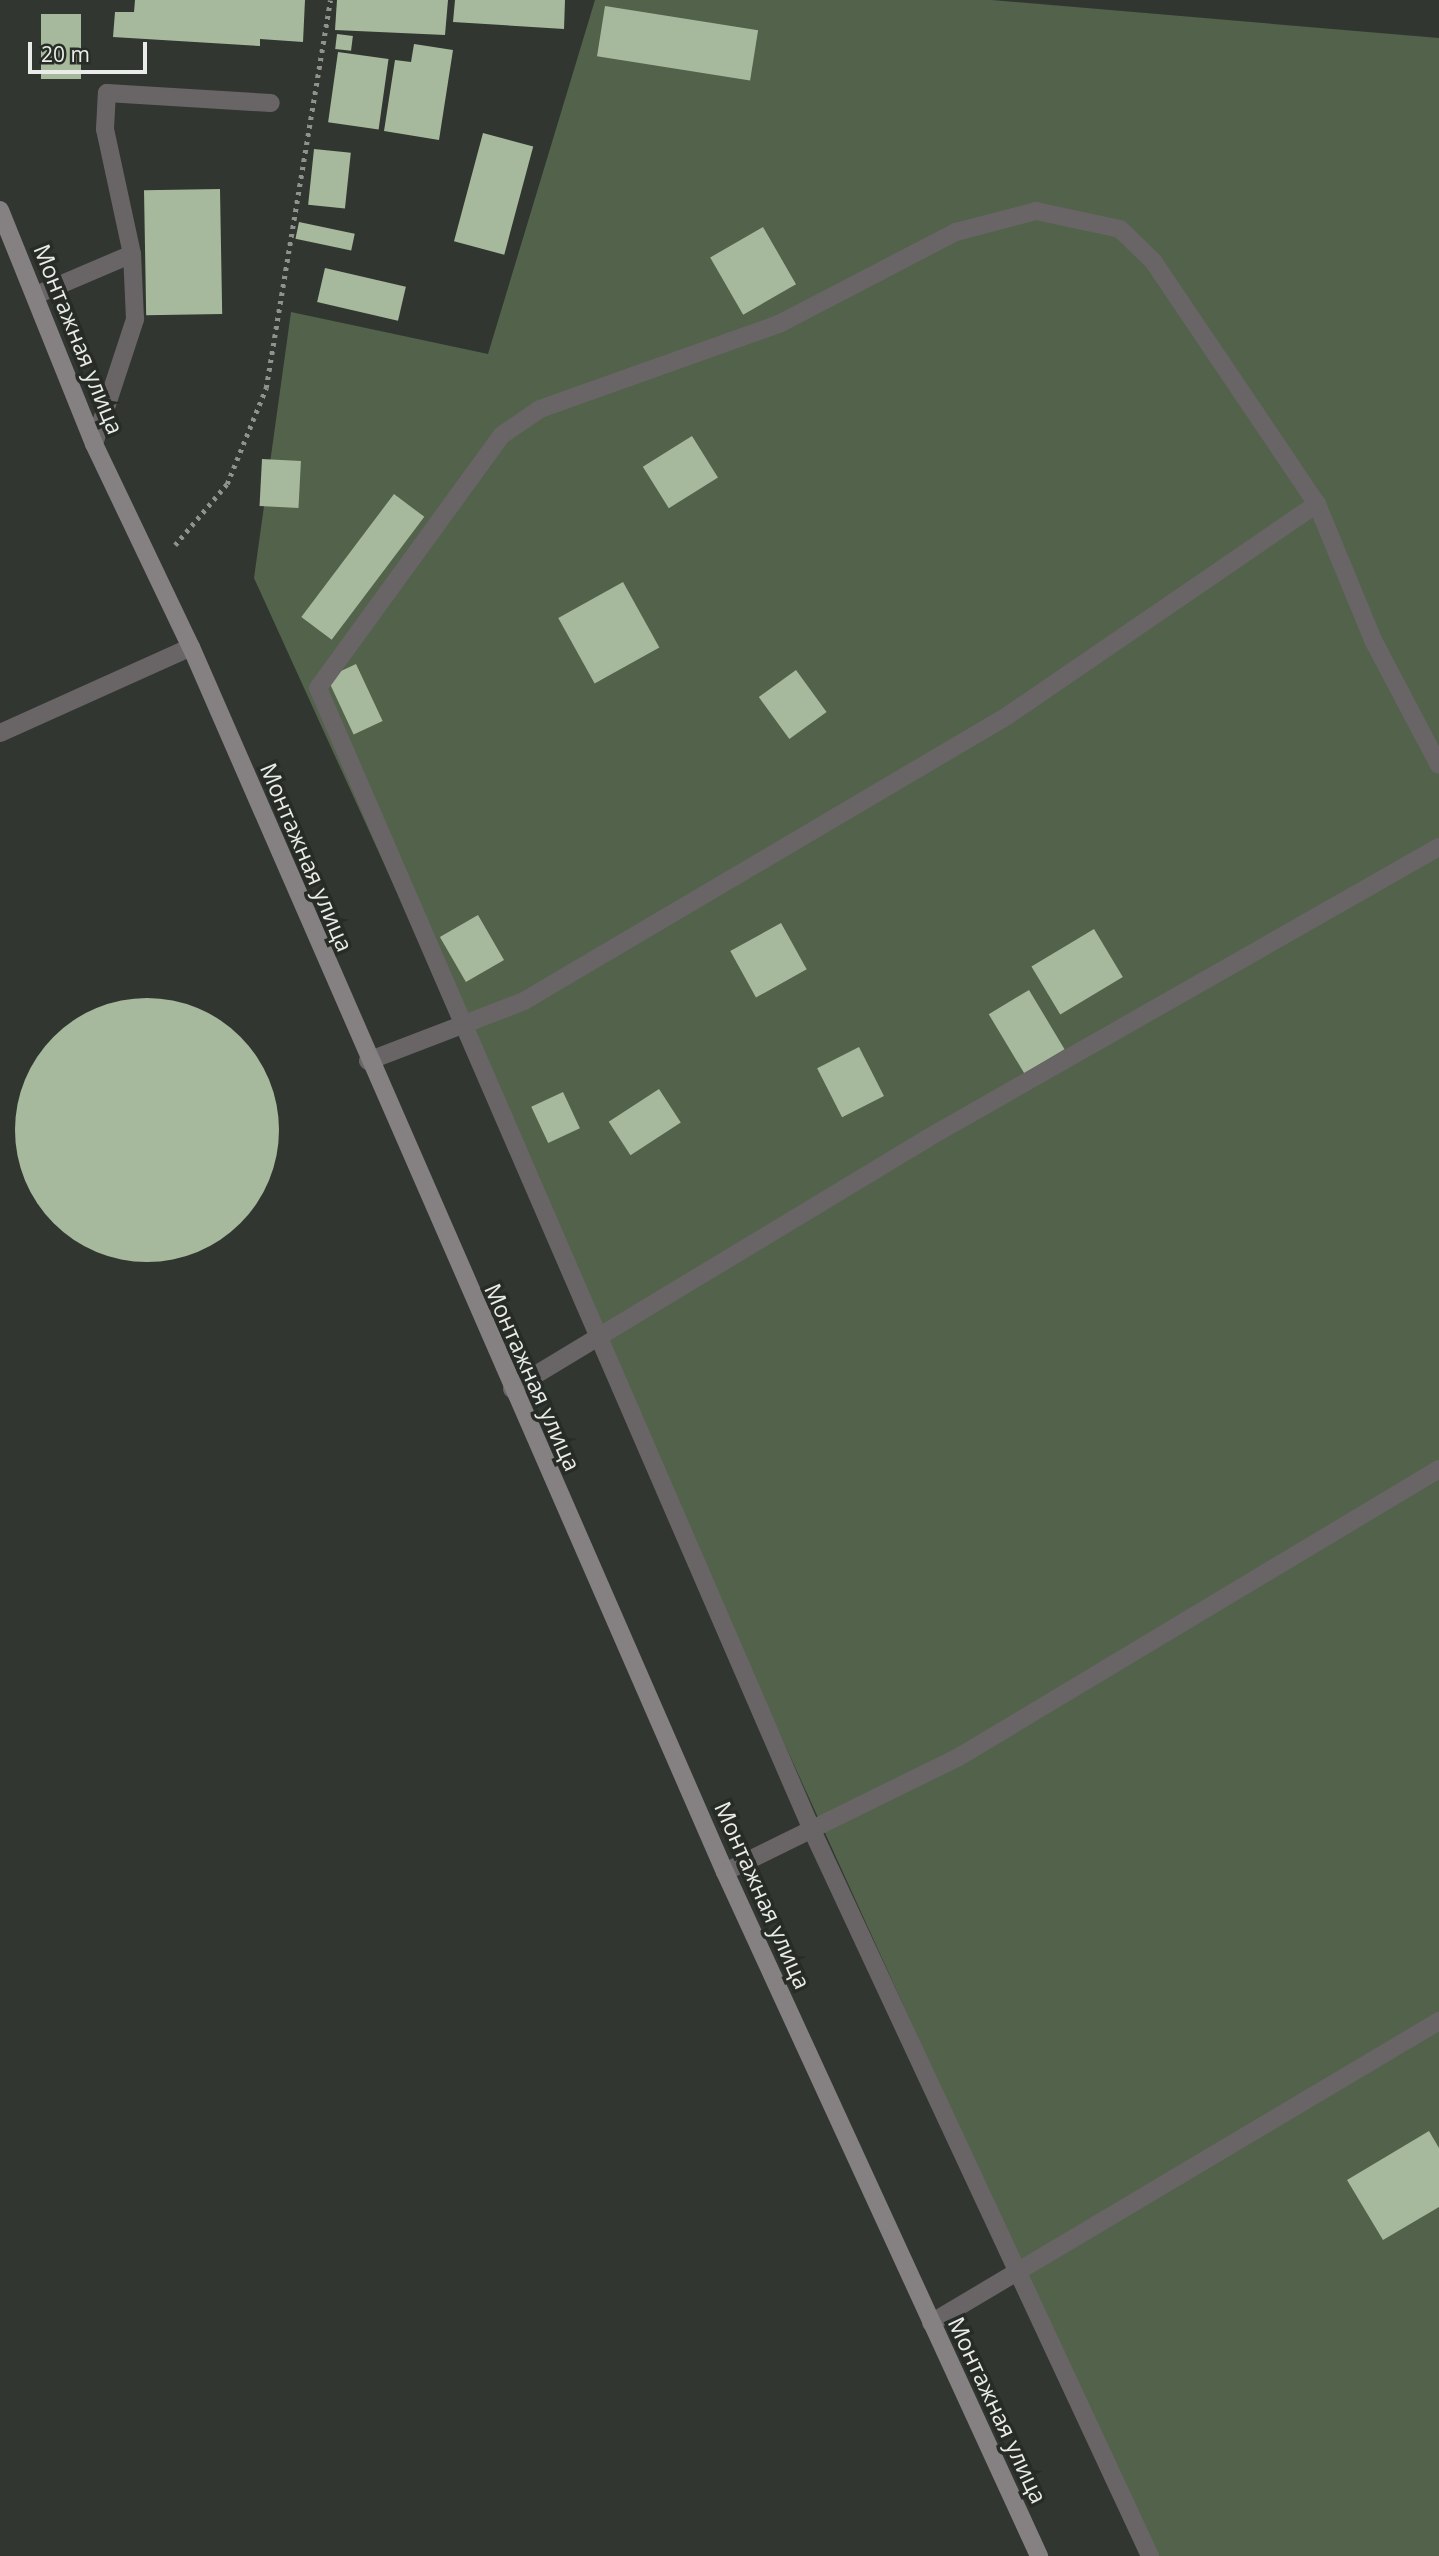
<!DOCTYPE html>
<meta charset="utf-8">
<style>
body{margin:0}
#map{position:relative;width:1439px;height:2556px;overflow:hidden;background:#323630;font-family:"Open Sans",sans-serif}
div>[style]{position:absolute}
.green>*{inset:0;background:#52624b}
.building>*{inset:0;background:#a6b99d;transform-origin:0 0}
.round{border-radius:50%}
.path>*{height:4.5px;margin-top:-2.25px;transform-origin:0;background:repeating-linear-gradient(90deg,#8f928d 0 3.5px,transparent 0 8.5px)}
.lane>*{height:18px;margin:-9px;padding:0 9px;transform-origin:9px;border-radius:9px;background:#696566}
.secondary>*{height:18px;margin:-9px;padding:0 9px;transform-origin:9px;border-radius:9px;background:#858082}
span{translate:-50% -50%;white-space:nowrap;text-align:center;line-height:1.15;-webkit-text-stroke:7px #282c26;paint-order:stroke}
.street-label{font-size:23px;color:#e9ece8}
.scale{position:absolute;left:28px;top:42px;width:119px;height:32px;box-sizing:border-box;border:4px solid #e9ece8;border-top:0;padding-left:9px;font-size:21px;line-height:24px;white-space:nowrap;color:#e9ece8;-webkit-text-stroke:5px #282c26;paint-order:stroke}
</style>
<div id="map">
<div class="green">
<i style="clip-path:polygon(595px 0,992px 0,1439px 38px,1439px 2556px,1154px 2556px,254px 578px,291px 312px,488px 354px)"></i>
</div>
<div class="building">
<i style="clip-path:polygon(135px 0,305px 0,303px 42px,260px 39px,260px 46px,113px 37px,115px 12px,134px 12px)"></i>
<i style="clip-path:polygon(337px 0,448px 0,445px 35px,335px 30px)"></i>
<i style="clip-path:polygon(455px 0,565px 0,564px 29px,453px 22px)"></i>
<i style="left:605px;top:6px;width:155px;height:51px;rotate:9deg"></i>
<i style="left:41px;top:14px;width:40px;height:65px"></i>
<i style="left:337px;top:34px;width:16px;height:15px;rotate:7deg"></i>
<i style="clip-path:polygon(414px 44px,453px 50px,439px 140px,384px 131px,395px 60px,411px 62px)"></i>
<i style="left:338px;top:52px;width:51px;height:71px;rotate:8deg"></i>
<i style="left:483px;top:133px;width:52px;height:112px;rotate:15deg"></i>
<i style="left:314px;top:149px;width:37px;height:56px;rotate:6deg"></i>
<i style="left:220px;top:189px;width:125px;height:76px;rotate:89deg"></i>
<i style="left:299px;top:222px;width:57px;height:17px;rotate:12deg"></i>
<i style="left:763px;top:227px;width:66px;height:61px;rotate:60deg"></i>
<i style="left:325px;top:268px;width:83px;height:35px;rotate:13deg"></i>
<i style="left:692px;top:436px;width:49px;height:58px;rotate:58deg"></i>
<i style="left:262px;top:459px;width:39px;height:47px;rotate:3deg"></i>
<i style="left:394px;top:494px;width:38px;height:154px;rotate:37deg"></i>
<i style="left:623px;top:582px;width:75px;height:74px;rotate:61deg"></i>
<i style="left:356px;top:664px;width:63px;height:32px;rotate:65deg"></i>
<i style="left:796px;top:670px;width:52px;height:46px;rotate:54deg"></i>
<i style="left:478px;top:915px;width:52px;height:44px;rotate:60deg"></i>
<i style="left:781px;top:923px;width:53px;height:58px;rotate:61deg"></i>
<i style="left:1094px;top:929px;width:56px;height:73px;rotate:59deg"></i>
<i style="left:1029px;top:990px;width:69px;height:47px;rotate:59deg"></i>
<i class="round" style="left:15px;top:998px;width:264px;height:264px"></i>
<i style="left:859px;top:1047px;width:55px;height:47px;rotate:63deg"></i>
<i style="left:659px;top:1089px;width:40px;height:60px;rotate:57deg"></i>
<i style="left:563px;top:1092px;width:40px;height:35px;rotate:65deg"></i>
<i style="clip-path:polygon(1429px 2131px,1439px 2148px,1439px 2207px,1383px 2240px,1347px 2180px)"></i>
</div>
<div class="path">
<i style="left:175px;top:545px;width:80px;rotate:-49.6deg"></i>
<i style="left:227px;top:484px;width:104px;rotate:-67.9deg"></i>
<i style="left:266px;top:388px;width:393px;rotate:-80.6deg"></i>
</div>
<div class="lane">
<i style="left:36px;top:295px;width:104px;rotate:-23.1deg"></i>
<i style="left:132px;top:254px;width:128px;rotate:-102.2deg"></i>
<i style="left:105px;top:129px;width:36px;rotate:-87deg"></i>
<i style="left:107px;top:93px;width:164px;rotate:3.5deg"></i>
<i style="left:94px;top:444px;width:132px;rotate:-71.8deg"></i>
<i style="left:135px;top:319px;width:65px;rotate:-92.6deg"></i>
<i style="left:0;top:733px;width:209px;rotate:-24.2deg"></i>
<i style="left:368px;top:1061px;width:167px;rotate:-21deg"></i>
<i style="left:524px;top:1001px;width:561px;rotate:-30.54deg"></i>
<i style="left:1007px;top:716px;width:376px;rotate:-34.4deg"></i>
<i style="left:512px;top:1389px;width:484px;rotate:-31.1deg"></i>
<i style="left:926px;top:1139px;width:590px;rotate:-29.65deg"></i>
<i style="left:725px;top:1872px;width:258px;rotate:-26.2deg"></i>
<i style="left:957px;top:1758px;width:562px;rotate:-30.95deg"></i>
<i style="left:931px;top:2323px;width:591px;rotate:-30.73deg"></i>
<i style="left:1150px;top:2556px;width:801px;rotate:-114.97deg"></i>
<i style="left:812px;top:1830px;width:1244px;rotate:-113.39deg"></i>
<i style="left:318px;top:688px;width:313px;rotate:-54deg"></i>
<i style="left:502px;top:435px;width:46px;rotate:-34.4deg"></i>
<i style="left:540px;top:409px;width:254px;rotate:-19.6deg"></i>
<i style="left:779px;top:324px;width:199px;rotate:-27.5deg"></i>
<i style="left:956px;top:232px;width:83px;rotate:-14.7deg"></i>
<i style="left:1036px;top:211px;width:86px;rotate:12.1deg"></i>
<i style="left:1120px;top:229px;width:46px;rotate:44.1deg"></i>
<i style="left:1153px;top:261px;width:293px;rotate:56deg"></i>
<i style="left:1317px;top:504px;width:147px;rotate:67.6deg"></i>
<i style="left:1373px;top:640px;width:141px;rotate:62.2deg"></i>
</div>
<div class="secondary">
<i style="left:0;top:210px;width:252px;rotate:68.1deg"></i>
<i style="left:94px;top:444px;width:225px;rotate:64.5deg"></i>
<i style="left:191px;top:647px;width:1336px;rotate:66.45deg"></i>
<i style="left:725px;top:1872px;width:753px;rotate:65.34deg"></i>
</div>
<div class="street-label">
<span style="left:79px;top:339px;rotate:68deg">Монтажная улица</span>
<span style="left:307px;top:857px;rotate:67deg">Монтажная улица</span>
<span style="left:533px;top:1377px;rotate:66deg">Монтажная улица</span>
<span style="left:763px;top:1895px;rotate:66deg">Монтажная улица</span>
<span style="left:998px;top:2410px;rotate:65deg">Монтажная улица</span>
</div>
<div class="scale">20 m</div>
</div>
